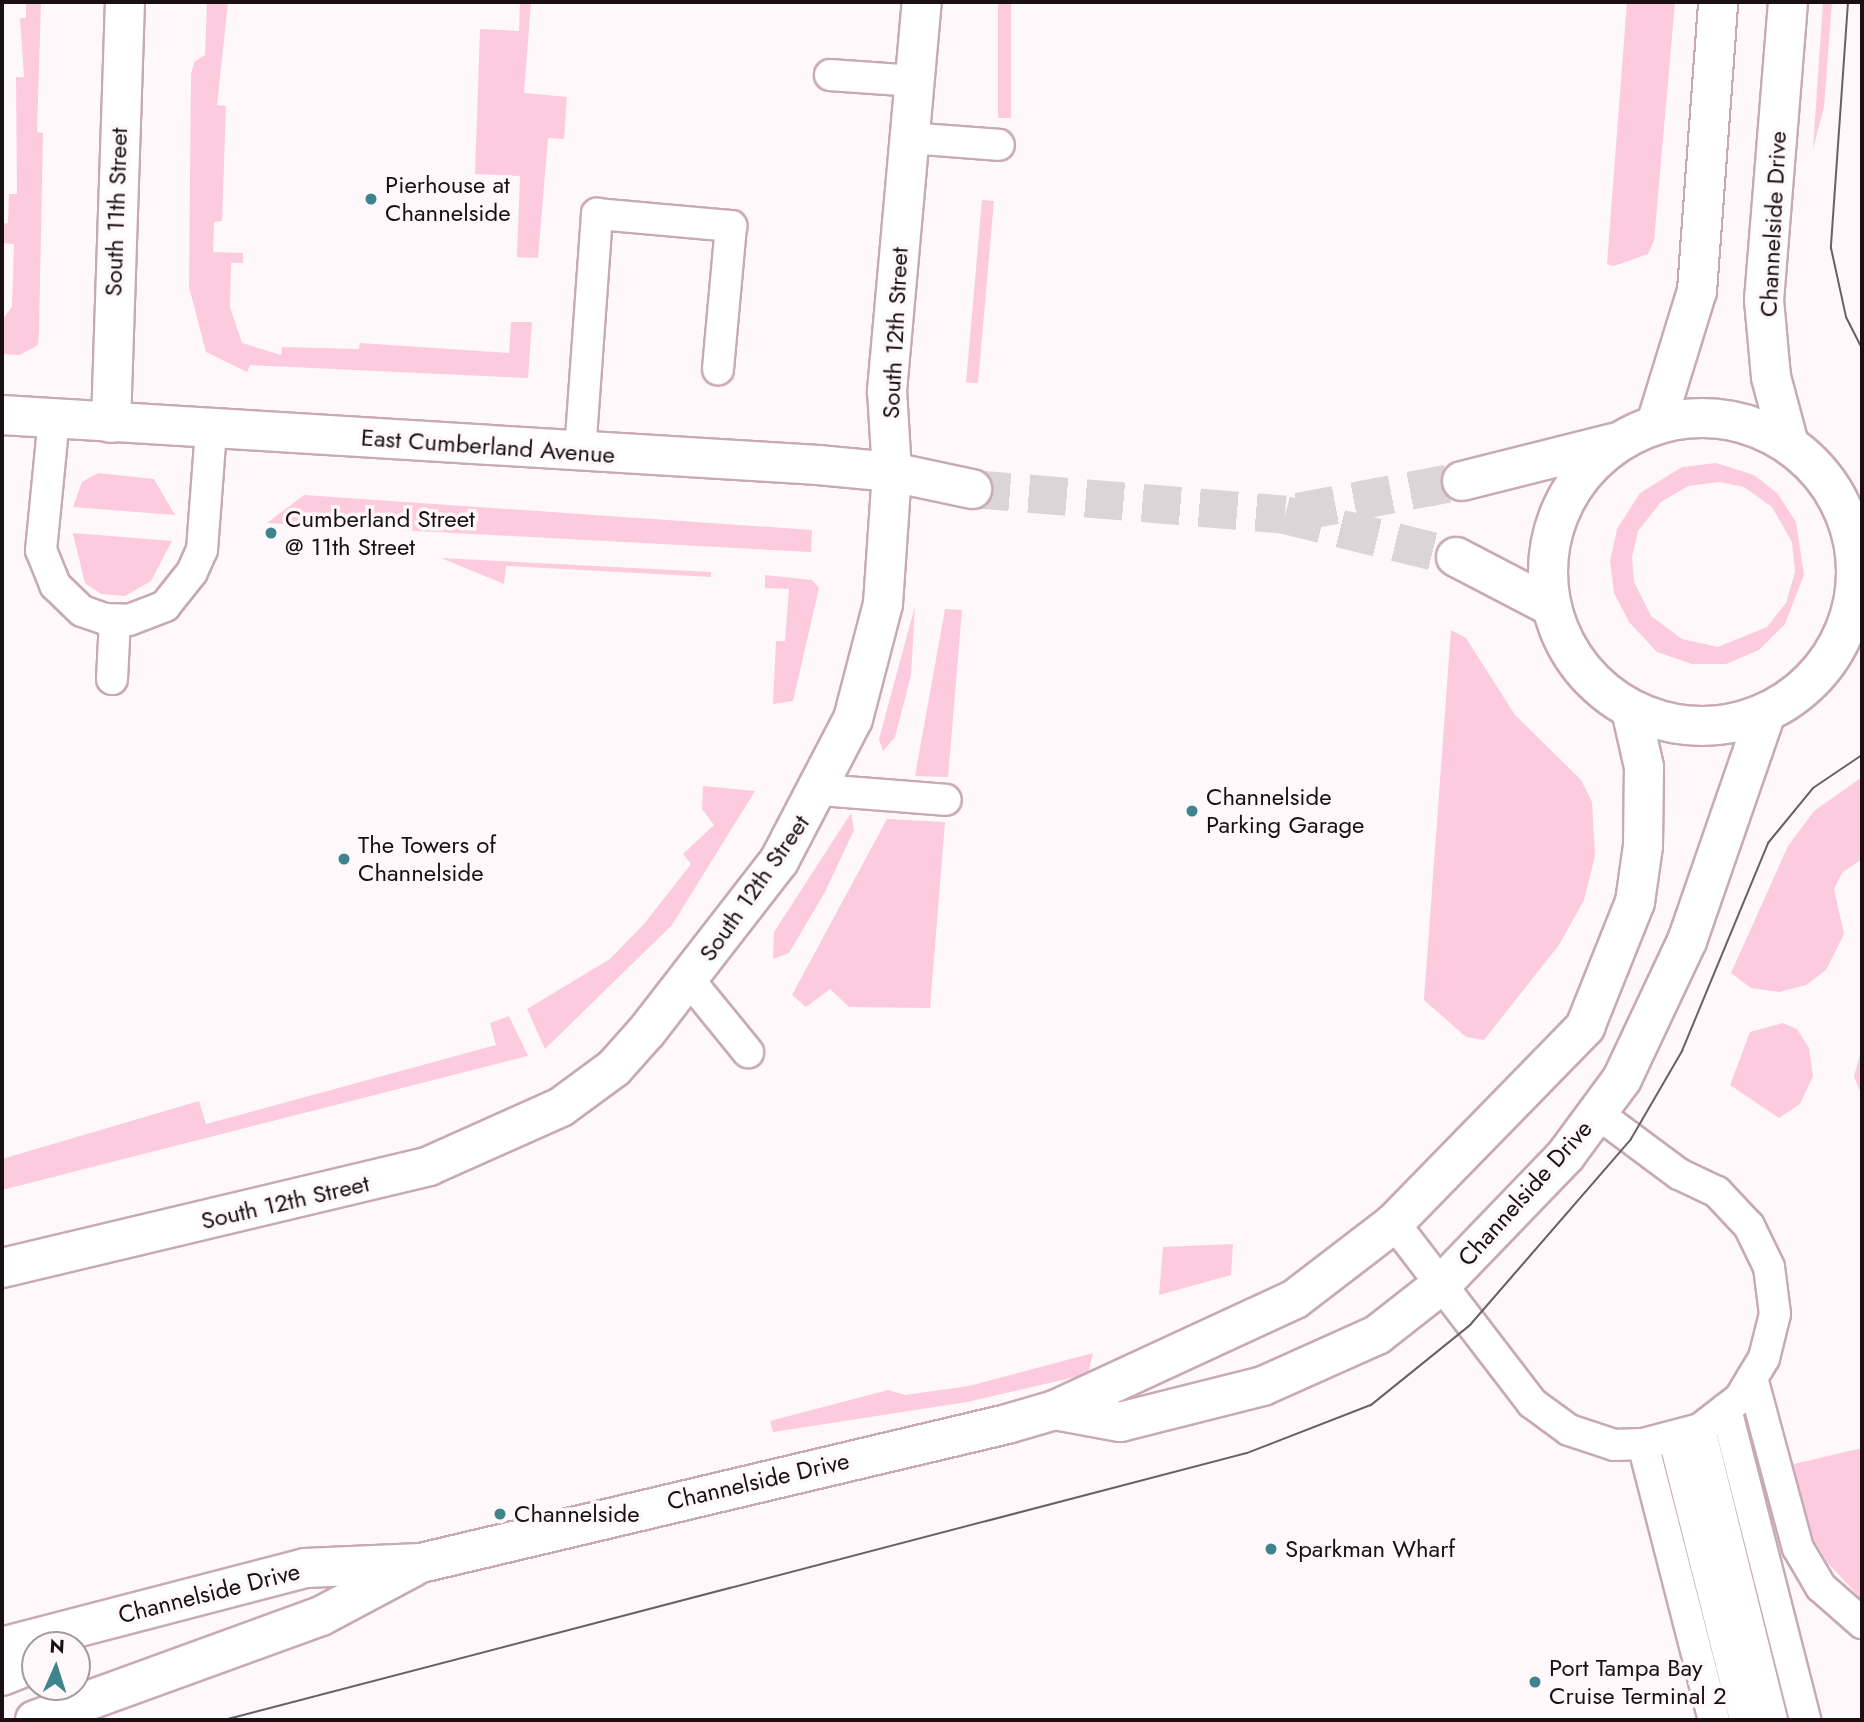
<!DOCTYPE html>
<style>
body{margin:0}
#map{position:relative;width:1864px;height:1722px;overflow:hidden;background:#fef8fa;font-family:Jost,sans-serif}
div>[style]{position:absolute}
.green>*{inset:0;background:#fccbde;transform-origin:0 0}
.secondary-tunnel>*{height:38px;margin-top:-19px;transform-origin:0;background:repeating-linear-gradient(90deg,#dcd5d8 0 38px,transparent 0 57px)}
.roads{filter:drop-shadow(2px 0 #c7aab5) drop-shadow(-2px 0 #c7aab5) drop-shadow(0 2px #c7aab5) drop-shadow(0 -2px #c7aab5)}
.service>*{height:30px;margin:-15px;padding:0 15px;transform-origin:15px;border-radius:15px;background:#fff}
.minor>*{height:38px;margin:-19px;padding:0 19px;transform-origin:19px;border-radius:19px;background:#fff}
.secondary>*{height:38px;margin:-19px;padding:0 19px;transform-origin:19px;border-radius:19px;background:#fff}
.secondary>.ring{margin:-19px;padding:0;box-sizing:content-box;background:none;border:38px solid #fff;border-radius:50%}
.tram>*{height:2px;margin:-1px;padding:0 1px;transform-origin:1px;border-radius:1px;background:#696063}
.dots>*{width:19px;height:19px;translate:-50% -50%;box-sizing:border-box;border:4px solid #fef8fa;border-radius:50%}
span{translate:-50% -50%;white-space:nowrap;text-align:center;line-height:1.15;-webkit-text-stroke:7px #fef8fa;paint-order:stroke}
.poi-label{font-size:24px;color:#1a1014}
.left{translate:0 -50%;text-align:left}
.street-label{font-size:24px;color:#1a1014}
.frame{position:absolute;inset:0;border:4px solid #1a1014;pointer-events:none}
.north{position:absolute;left:21px;top:1631px;width:70px;height:70px;box-sizing:border-box;background:#fef8fa;border:2px solid #a39b9e;border-radius:50%;rotate:3deg;font-size:19px;font-weight:700;line-height:28px;text-align:center;color:#1a1014}
.north::after{content:'';display:block;margin:auto;width:24px;height:32px;background:#3d848d;clip-path:polygon(50% 0,100% 100%,50% 72%,0 100%)}
</style>
<div id="map">
<div class="green">
<i style="clip-path:polygon(26px 2px,41px 2px,37px 132px,43px 133px,39px 330px,38px 345px,20px 355px,2px 354px,2px 320px,12px 307px,14px 244px,2px 243px,2px 224px,8px 223px,9px 194px,17px 194px,16px 77px,24px 77px,20px 18px,26px 18px)"></i>
<i style="clip-path:polygon(207px 2px,228px 2px,217px 105px,226px 106px,222px 221px,214px 222px,213px 252px,243px 253px,243px 263px,231px 263px,230px 307px,242px 343px,281px 355px,282px 347px,359px 349px,360px 343px,509px 353px,511px 322px,532px 322px,528px 378px,250px 365px,247px 372px,206px 352px,189px 287px,191px 74px,194px 62px,205px 55px)"></i>
<i style="clip-path:polygon(520px 2px,531px 2px,524px 93px,567px 97px,564px 139px,548px 138px,538px 258px,517px 257px,520px 176px,475px 174px,480px 29px,519px 31px)"></i>
<i style="left:998px;top:2px;width:13px;height:116px"></i>
<i style="clip-path:polygon(1627px 2px,1675px 2px,1654px 241px,1648px 254px,1614px 266px,1607px 264px)"></i>
<i style="clip-path:polygon(1823px 2px,1832px 2px,1824px 107px,1813px 149px)"></i>
<i style="left:982px;top:200px;width:12px;height:183px;rotate:5deg"></i>
<i style="clip-path:polygon(evenodd,1716px 463px,1754px 475px,1777px 493px,1796px 522px,1804px 575px,1785px 624px,1759px 650px,1726px 664px,1692px 664px,1657px 652px,1629px 622px,1614px 593px,1610px 561px,1617px 529px,1640px 493px,1682px 467px,1716px 463px,1719px 482px,1744px 487px,1772px 507px,1792px 542px,1795px 572px,1786px 603px,1767px 627px,1718px 647px,1682px 639px,1651px 616px,1634px 582px,1632px 557px,1638px 531px,1661px 502px,1688px 486px,1719px 482px)"></i>
<i style="clip-path:polygon(98px 473px,154px 479px,175px 515px,73px 507px,82px 482px)"></i>
<i style="clip-path:polygon(304px 495px,812px 530px,811px 552px,267px 523px)"></i>
<i style="clip-path:polygon(73px 534px,73px 533px,172px 541px,151px 581px,125px 596px,101px 594px,85px 583px)"></i>
<i style="clip-path:polygon(441px 558px,711px 572px,711px 577px,506px 566px,504px 584px)"></i>
<i style="clip-path:polygon(765px 575px,812px 580px,819px 588px,793px 701px,773px 704px,776px 641px,785px 641px,789px 589px,765px 588px)"></i>
<i style="clip-path:polygon(915px 606px,911px 675px,895px 737px,883px 751px,879px 739px)"></i>
<i style="clip-path:polygon(945px 609px,962px 610px,948px 777px,915px 776px)"></i>
<i style="clip-path:polygon(1451px 630px,1466px 638px,1515px 715px,1581px 780px,1592px 802px,1595px 856px,1584px 900px,1559px 945px,1484px 1040px,1466px 1037px,1424px 1000px)"></i>
<i style="clip-path:polygon(1862px 777px,1862px 859px,1842px 873px,1834px 889px,1844px 934px,1826px 970px,1806px 985px,1779px 992px,1751px 988px,1731px 973px,1788px 846px,1814px 811px)"></i>
<i style="clip-path:polygon(703px 786px,755px 791px,672px 925px,545px 1049px,527px 1009px,610px 959px,644px 924px,691px 864px,683px 854px,714px 825px,702px 809px)"></i>
<i style="clip-path:polygon(851px 813px,854px 830px,825px 892px,789px 953px,773px 959px,774px 932px)"></i>
<i style="clip-path:polygon(887px 819px,945px 822px,930px 1008px,849px 1007px,830px 989px,806px 1007px,792px 995px)"></i>
<i style="clip-path:polygon(509px 1016px,528px 1056px,2px 1190px,2px 1159px,199px 1101px,206px 1124px,496px 1045px,490px 1023px)"></i>
<i style="clip-path:polygon(1783px 1023px,1797px 1029px,1809px 1048px,1813px 1076px,1800px 1104px,1779px 1118px,1730px 1085px,1750px 1032px)"></i>
<i style="clip-path:polygon(1862px 1048px,1862px 1097px,1854px 1076px)"></i>
<i style="clip-path:polygon(1233px 1244px,1231px 1275px,1159px 1295px,1163px 1247px)"></i>
<i style="clip-path:polygon(1093px 1353px,1088px 1374px,967px 1402px,773px 1432px,770px 1421px,888px 1390px,905px 1395px,969px 1386px)"></i>
<i style="clip-path:polygon(1862px 1448px,1862px 1600px,1827px 1562px,1804px 1523px,1794px 1464px)"></i>
</div>
<div class="secondary-tunnel">
<i style="left:972px;top:489px;width:314px;rotate:4.7deg"></i>
<i style="left:1285px;top:515px;width:176px;rotate:13.8deg"></i>
<i style="left:1298px;top:512px;width:167px;rotate:-10.7deg"></i>
</div>
<div class="roads">
<div class="service">
<i style="left:830px;top:75px;width:85px;rotate:4deg"></i>
<i style="left:909px;top:138px;width:90px;rotate:4.4deg"></i>
<i style="left:54px;top:418px;width:133px;rotate:95.6deg"></i>
<i style="left:41px;top:550px;width:38px;rotate:68deg"></i>
<i style="left:55px;top:585px;width:37px;rotate:44deg"></i>
<i style="left:82px;top:611px;width:24px;rotate:19deg"></i>
<i style="left:105px;top:619px;width:24px;rotate:2deg"></i>
<i style="left:129px;top:620px;width:39px;rotate:-21deg"></i>
<i style="left:165px;top:606px;width:43px;rotate:-51.5deg"></i>
<i style="left:192px;top:572px;width:24px;rotate:-66deg"></i>
<i style="left:202px;top:550px;width:121px;rotate:-85.7deg"></i>
<i style="left:580px;top:452px;width:239px;rotate:-85.9deg"></i>
<i style="left:597px;top:214px;width:135px;rotate:5.1deg"></i>
<i style="left:731px;top:226px;width:144px;rotate:95.2deg"></i>
<i style="left:112px;top:679px;width:59px;rotate:-87.1deg"></i>
<i style="left:820px;top:790px;width:126px;rotate:4.5deg"></i>
<i style="left:690px;top:981px;width:92px;rotate:50.8deg"></i>
<i style="left:1394px;top:1223px;width:227px;rotate:52.5deg"></i>
<i style="left:1532px;top:1403px;width:46px;rotate:36.1deg"></i>
<i style="left:1569px;top:1430px;width:47px;rotate:18.4deg"></i>
<i style="left:1614px;top:1445px;width:29px;rotate:-2deg"></i>
<i style="left:1643px;top:1444px;width:59px;rotate:-14.7deg"></i>
<i style="left:1700px;top:1429px;width:51px;rotate:-37.8deg"></i>
<i style="left:1740px;top:1398px;width:47px;rotate:-59deg"></i>
<i style="left:1764px;top:1358px;width:45px;rotate:-76deg"></i>
<i style="left:1775px;top:1314px;width:47px;rotate:-97.3deg"></i>
<i style="left:1769px;top:1267px;width:46px;rotate:-116deg"></i>
<i style="left:1749px;top:1226px;width:47px;rotate:-133.3deg"></i>
<i style="left:1717px;top:1192px;width:42px;rotate:-154.7deg"></i>
<i style="left:1679px;top:1174px;width:102px;rotate:-143.4deg"></i>
<i style="left:1752px;top:1378px;width:176px;rotate:74.9deg"></i>
<i style="left:1798px;top:1548px;width:45px;rotate:59.5deg"></i>
<i style="left:1821px;top:1587px;width:55px;rotate:41.3deg"></i>
<i style="left:1726px;top:1409px;width:321px;rotate:75.7deg"></i>
<i style="left:1700px;top:1429px;width:300px;rotate:76.1deg"></i>
<i style="left:1674px;top:1439px;width:290px;rotate:75.8deg"></i>
<i style="left:1643px;top:1444px;width:285px;rotate:75.6deg"></i>
</div>
<div class="minor">
<i style="left:111px;top:423px;width:421px;rotate:-88.1deg"></i>
<i style="left:1857px;top:554px;width:5px"></i>
<i style="left:2px;top:1268px;width:439px;rotate:-13.4deg"></i>
<i style="left:429px;top:1166px;width:145px;rotate:-24.1deg"></i>
<i style="left:561px;top:1107px;width:66px;rotate:-36.3deg"></i>
<i style="left:614px;top:1068px;width:50px;rotate:-48.3deg"></i>
<i style="left:647px;top:1031px;width:215px;rotate:-52.2deg"></i>
<i style="left:779px;top:861px;width:160px;rotate:-62.5deg"></i>
<i style="left:853px;top:719px;width:119px;rotate:-75.4deg"></i>
<i style="left:883px;top:604px;width:132px;rotate:-86.1deg"></i>
<i style="left:892px;top:472px;width:81px;rotate:-93.5deg"></i>
<i style="left:887px;top:391px;width:391px;rotate:-84.9deg"></i>
</div>
<div class="secondary">
<i style="left:1788px;top:2px;width:299px;rotate:94.6deg"></i>
<i style="left:1764px;top:300px;width:77px;rotate:84.8deg"></i>
<i style="left:1771px;top:377px;width:69px;rotate:75deg"></i>
<i style="left:2px;top:415px;width:818px;rotate:3.51deg"></i>
<i style="left:818px;top:465px;width:74px;rotate:5.4deg"></i>
<i style="left:892px;top:472px;width:82px;rotate:12deg"></i>
<i class="ring" style="left:1548px;top:418px;width:270px;height:270px"></i>
<i style="left:1656px;top:424px;width:139px;rotate:-72.9deg"></i>
<i style="left:1697px;top:291px;width:290px;rotate:-85.8deg"></i>
<i style="left:1462px;top:481px;width:156px;rotate:-14.1deg"></i>
<i style="left:1456px;top:557px;width:106px;rotate:27.5deg"></i>
<i style="left:1055px;top:1410px;width:66px;rotate:10.5deg"></i>
<i style="left:1120px;top:1422px;width:147px;rotate:-14.1deg"></i>
<i style="left:1263px;top:1386px;width:125px;rotate:-24.1deg"></i>
<i style="left:1377px;top:1335px;width:83px;rotate:-38.1deg"></i>
<i style="left:1442px;top:1284px;width:179px;rotate:-46.1deg"></i>
<i style="left:1566px;top:1155px;width:94px;rotate:-53.6deg"></i>
<i style="left:1622px;top:1079px;width:153px;rotate:-64.8deg"></i>
<i style="left:1687px;top:941px;width:241px;rotate:-70.9deg"></i>
<i style="left:2px;top:1647px;width:313px;rotate:-14.6deg"></i>
<i style="left:305px;top:1568px;width:116px;rotate:-2.5deg"></i>
<i style="left:421px;top:1563px;width:602px;rotate:-13.34deg"></i>
<i style="left:1007px;top:1424px;width:50px;rotate:-16.3deg"></i>
<i style="left:1055px;top:1410px;width:264px;rotate:-24.8deg"></i>
<i style="left:1295px;top:1299px;width:125px;rotate:-37.5deg"></i>
<i style="left:1394px;top:1223px;width:274px;rotate:-45.7deg"></i>
<i style="left:1585px;top:1027px;width:135px;rotate:-68.2deg"></i>
<i style="left:1635px;top:902px;width:57px;rotate:-81.9deg"></i>
<i style="left:1643px;top:846px;width:79px;rotate:-89.3deg"></i>
<i style="left:1644px;top:767px;width:58px;rotate:-102.8deg"></i>
<i style="left:2px;top:1676px;width:35px;rotate:-22deg"></i>
<i style="left:35px;top:1720px;width:304px;rotate:-20deg"></i>
<i style="left:321px;top:1616px;width:104px;rotate:-28deg"></i>
</div>
</div>
<div class="tram">
<i style="left:1848px;top:2px;width:247px;rotate:94deg"></i>
<i style="left:1831px;top:248px;width:71px;rotate:77.7deg"></i>
<i style="left:1846px;top:317px;width:35px;rotate:63deg"></i>
<i style="left:224px;top:1720px;width:1057px;rotate:-14.63deg"></i>
<i style="left:1247px;top:1453px;width:133px;rotate:-21.2deg"></i>
<i style="left:1371px;top:1405px;width:127px;rotate:-38.9deg"></i>
<i style="left:1470px;top:1325px;width:246px;rotate:-49.1deg"></i>
<i style="left:1631px;top:1139px;width:102px;rotate:-59.9deg"></i>
<i style="left:1682px;top:1051px;width:225px;rotate:-67.5deg"></i>
<i style="left:1768px;top:843px;width:71px;rotate:-50.7deg"></i>
<i style="left:1813px;top:788px;width:59px;rotate:-34deg"></i>
</div>
<div class="dots">
<i style="left:371px;top:199px;background:#3d848d"></i>
<i style="left:271px;top:533px;background:#3d848d"></i>
<i style="left:1192px;top:811px;background:#3d848d"></i>
<i style="left:344px;top:859px;background:#3d848d"></i>
<i style="left:500px;top:1514px;background:#3d848d"></i>
<i style="left:1271px;top:1549px;background:#3d848d"></i>
<i style="left:1535px;top:1682px;background:#3d848d"></i>
</div>
<div class="poi-label">
<span class="left" style="left:385px;top:199px">Pierhouse at<br>Channelside</span>
<span class="left" style="left:285px;top:533px">Cumberland Street<br>@ 11th Street</span>
<span class="left" style="left:1206px;top:811px">Channelside<br>Parking Garage</span>
<span class="left" style="left:358px;top:859px">The Towers of<br>Channelside</span>
<span class="left" style="left:514px;top:1514px">Channelside</span>
<span class="left" style="left:1285px;top:1549px">Sparkman Wharf</span>
<span class="left" style="left:1549px;top:1682px">Port Tampa Bay<br>Cruise Terminal 2</span>
</div>
<div class="street-label">
<span style="left:116px;top:212px;rotate:-88deg">South 11th Street</span>
<span style="left:1773px;top:224px;rotate:-87deg">Channelside Drive</span>
<span style="left:895px;top:333px;rotate:-87deg">South 12th Street</span>
<span style="left:488px;top:446px;rotate:4deg">East Cumberland Avenue</span>
<span style="left:754px;top:888px;rotate:-55deg">South 12th Street</span>
<span style="left:1525px;top:1193px;rotate:-48deg">Channelside Drive</span>
<span style="left:285px;top:1202px;rotate:-13deg">South 12th Street</span>
<span style="left:758px;top:1481px;rotate:-13deg">Channelside Drive</span>
<span style="left:209px;top:1593px;rotate:-14deg">Channelside Drive</span>
</div>
<div class="frame"></div>
<div class="north">N</div>
</div>
